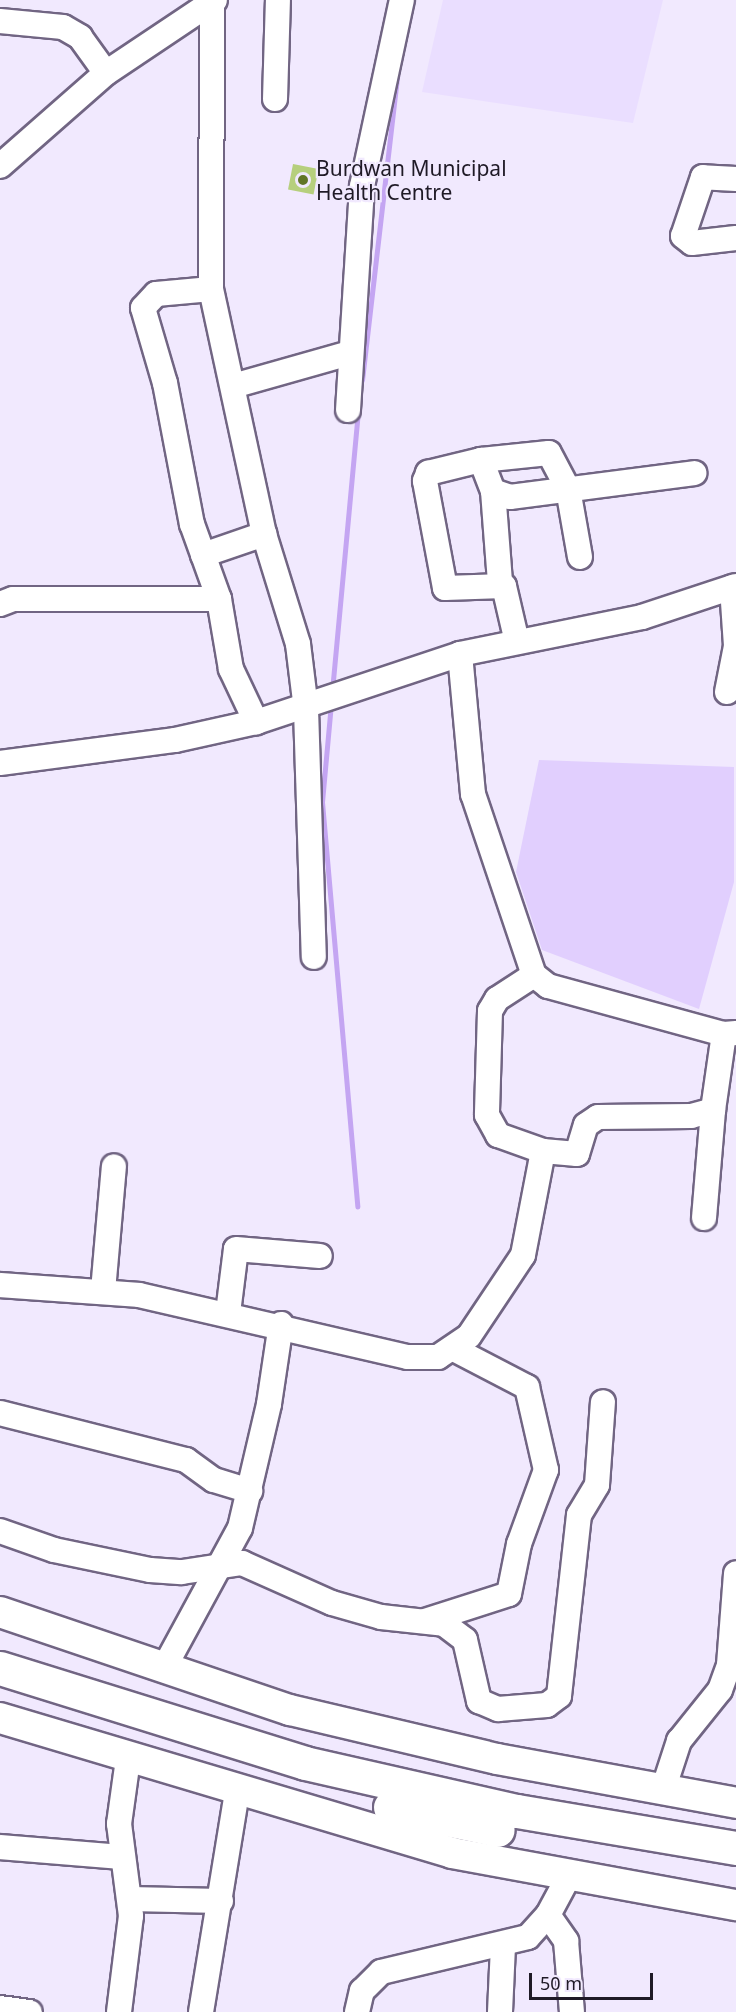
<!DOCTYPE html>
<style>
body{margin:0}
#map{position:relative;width:736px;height:2012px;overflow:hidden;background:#f1e9fe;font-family:"Noto Sans",sans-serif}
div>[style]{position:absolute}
.built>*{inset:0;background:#eadeff}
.green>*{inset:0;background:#e1cffe}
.stream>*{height:5px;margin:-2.5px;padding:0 2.5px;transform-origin:2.5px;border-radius:2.5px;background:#c4a5f2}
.building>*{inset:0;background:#b6cf7d;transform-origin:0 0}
.roads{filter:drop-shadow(2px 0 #716583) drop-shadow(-2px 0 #716583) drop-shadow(0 2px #716583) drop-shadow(0 -2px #716583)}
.minor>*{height:24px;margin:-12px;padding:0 12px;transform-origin:12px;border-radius:12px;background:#fff}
.major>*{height:30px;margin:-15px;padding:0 15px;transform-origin:15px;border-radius:15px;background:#fff}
.highway>*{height:33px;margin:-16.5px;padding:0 16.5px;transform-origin:16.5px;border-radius:16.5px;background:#fff}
.dots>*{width:16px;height:16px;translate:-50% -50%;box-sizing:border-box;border:3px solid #f1e9fe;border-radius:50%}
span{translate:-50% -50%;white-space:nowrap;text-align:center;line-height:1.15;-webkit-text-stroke:4.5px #f1e9fe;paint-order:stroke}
.poi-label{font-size:21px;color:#1f1a26}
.left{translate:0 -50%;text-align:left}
.scale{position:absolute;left:529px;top:1973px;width:124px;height:27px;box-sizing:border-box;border:3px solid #1f1a26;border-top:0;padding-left:8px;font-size:18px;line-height:21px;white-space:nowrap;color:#1f1a26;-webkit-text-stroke:4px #f1e9fe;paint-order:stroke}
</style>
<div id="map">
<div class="built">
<i style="clip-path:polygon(443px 0,663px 0,633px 123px,422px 92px)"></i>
</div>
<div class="green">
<i style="clip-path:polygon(539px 760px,734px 767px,734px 882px,699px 1009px,542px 950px,516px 872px)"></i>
</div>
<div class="stream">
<i style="left:362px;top:380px;width:306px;rotate:-83.4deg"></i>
<i style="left:332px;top:691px;width:282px;rotate:-84.7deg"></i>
<i style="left:331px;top:703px;width:99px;rotate:95.2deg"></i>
<i style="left:322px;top:802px;width:406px;rotate:85deg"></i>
</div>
<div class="building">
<i style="left:293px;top:164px;width:26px;height:26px;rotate:11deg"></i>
</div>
<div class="roads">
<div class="minor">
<i style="left:212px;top:2px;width:287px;rotate:90.2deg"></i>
<i style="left:211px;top:289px;width:251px;rotate:77.8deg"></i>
<i style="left:264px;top:534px;width:115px;rotate:72.8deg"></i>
<i style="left:298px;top:644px;width:65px;rotate:83deg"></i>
<i style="left:306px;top:709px;width:248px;rotate:88.2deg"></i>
<i style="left:0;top:21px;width:63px;rotate:5.4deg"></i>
<i style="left:63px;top:27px;width:20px;rotate:30deg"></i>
<i style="left:80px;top:37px;width:44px;rotate:54.2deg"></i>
<i style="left:275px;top:99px;width:99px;rotate:-88.3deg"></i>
<i style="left:0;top:166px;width:141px;rotate:-41.3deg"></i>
<i style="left:106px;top:73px;width:131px;rotate:-33.8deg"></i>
<i style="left:736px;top:179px;width:33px;rotate:-177deg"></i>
<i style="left:703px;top:177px;width:62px;rotate:108.7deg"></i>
<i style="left:683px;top:236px;width:11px;rotate:38deg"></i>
<i style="left:692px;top:243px;width:44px;rotate:-6.5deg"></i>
<i style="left:211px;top:289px;width:55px;rotate:174.8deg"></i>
<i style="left:156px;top:294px;width:19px;rotate:133deg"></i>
<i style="left:143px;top:308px;width:78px;rotate:73.7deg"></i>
<i style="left:165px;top:383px;width:144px;rotate:79.2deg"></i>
<i style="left:192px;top:524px;width:80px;rotate:70.2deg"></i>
<i style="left:219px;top:599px;width:71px;rotate:80.3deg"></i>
<i style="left:231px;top:669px;width:59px;rotate:64.7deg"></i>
<i style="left:233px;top:386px;width:122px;rotate:-15.8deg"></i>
<i style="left:348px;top:410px;width:224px;rotate:-86.4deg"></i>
<i style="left:362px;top:186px;width:190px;rotate:-77.9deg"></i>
<i style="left:481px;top:460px;width:33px;rotate:69deg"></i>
<i style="left:493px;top:491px;width:18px;rotate:19deg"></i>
<i style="left:510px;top:497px;width:186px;rotate:-7.4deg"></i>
<i style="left:493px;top:491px;width:92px;rotate:85.6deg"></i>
<i style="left:203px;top:555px;width:65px;rotate:-19deg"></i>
<i style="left:0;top:604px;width:14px;rotate:-21deg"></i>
<i style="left:13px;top:599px;width:206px"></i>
<i style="left:517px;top:642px;width:57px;rotate:-103.1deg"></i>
<i style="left:504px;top:586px;width:59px;rotate:178.1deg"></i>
<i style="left:445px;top:588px;width:109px;rotate:-100.6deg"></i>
<i style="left:425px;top:481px;width:9px;rotate:-69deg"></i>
<i style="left:428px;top:473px;width:55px;rotate:-13.8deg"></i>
<i style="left:481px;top:460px;width:68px;rotate:-5.9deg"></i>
<i style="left:549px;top:453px;width:41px;rotate:62.2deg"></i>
<i style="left:568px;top:489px;width:69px;rotate:80deg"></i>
<i style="left:460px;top:654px;width:141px;rotate:84.7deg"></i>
<i style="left:473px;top:794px;width:191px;rotate:71.4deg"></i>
<i style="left:534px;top:975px;width:18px;rotate:38deg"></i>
<i style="left:548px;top:986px;width:182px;rotate:15.3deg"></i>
<i style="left:724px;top:1034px;width:12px;rotate:-5deg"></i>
<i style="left:727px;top:692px;width:47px;rotate:-78.9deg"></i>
<i style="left:736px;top:646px;width:59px;rotate:-93.9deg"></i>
<i style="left:0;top:763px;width:177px;rotate:-7.5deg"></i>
<i style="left:175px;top:740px;width:83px;rotate:-12.5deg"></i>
<i style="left:256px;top:722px;width:215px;rotate:-18.4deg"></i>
<i style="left:460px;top:654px;width:186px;rotate:-11.5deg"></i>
<i style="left:642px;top:617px;width:99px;rotate:-18.3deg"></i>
<i style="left:534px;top:975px;width:44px;rotate:147deg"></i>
<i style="left:497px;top:999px;width:14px;rotate:120deg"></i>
<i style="left:490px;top:1011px;width:104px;rotate:91.7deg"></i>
<i style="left:487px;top:1115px;width:23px;rotate:61deg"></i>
<i style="left:498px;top:1135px;width:48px;rotate:19.6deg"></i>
<i style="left:543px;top:1151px;width:34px;rotate:5deg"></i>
<i style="left:577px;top:1154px;width:30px;rotate:-73deg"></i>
<i style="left:586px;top:1125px;width:14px;rotate:-34deg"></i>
<i style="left:598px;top:1117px;width:93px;rotate:-0.6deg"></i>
<i style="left:691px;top:1116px;width:23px;rotate:-15deg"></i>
<i style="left:713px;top:1110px;width:77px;rotate:-81.8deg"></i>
<i style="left:704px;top:1218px;width:108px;rotate:-85.2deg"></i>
<i style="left:0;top:1285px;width:139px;rotate:4.1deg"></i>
<i style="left:139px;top:1295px;width:276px;rotate:13deg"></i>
<i style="left:408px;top:1357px;width:30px"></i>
<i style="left:438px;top:1357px;width:37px;rotate:-34deg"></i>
<i style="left:469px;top:1336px;width:97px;rotate:-56.3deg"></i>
<i style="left:523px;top:1255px;width:106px;rotate:-79.1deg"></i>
<i style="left:103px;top:1291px;width:125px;rotate:-85deg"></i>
<i style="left:228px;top:1313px;width:64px;rotate:-82.9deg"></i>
<i style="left:236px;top:1249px;width:84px;rotate:4.8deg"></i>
<i style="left:0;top:1413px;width:192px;rotate:14.2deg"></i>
<i style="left:186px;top:1460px;width:34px;rotate:36deg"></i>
<i style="left:214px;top:1480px;width:38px;rotate:17deg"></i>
<i style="left:0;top:1531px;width:57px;rotate:19.4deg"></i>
<i style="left:54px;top:1550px;width:98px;rotate:11.8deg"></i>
<i style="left:150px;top:1570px;width:32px;rotate:4deg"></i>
<i style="left:182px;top:1572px;width:61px;rotate:-8.5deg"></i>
<i style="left:242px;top:1563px;width:98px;rotate:24deg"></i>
<i style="left:332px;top:1603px;width:51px;rotate:15.9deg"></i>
<i style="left:381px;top:1617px;width:63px;rotate:6.3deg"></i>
<i style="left:444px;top:1624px;width:26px;rotate:37deg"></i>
<i style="left:465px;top:1640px;width:63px;rotate:77.1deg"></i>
<i style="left:479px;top:1701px;width:21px;rotate:23deg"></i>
<i style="left:498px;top:1709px;width:49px;rotate:-4.7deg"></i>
<i style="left:547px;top:1705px;width:15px;rotate:-37deg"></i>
<i style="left:559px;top:1696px;width:182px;rotate:-83.7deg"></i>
<i style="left:579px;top:1515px;width:35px;rotate:-59deg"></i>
<i style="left:597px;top:1485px;width:83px;rotate:-85.9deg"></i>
<i style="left:425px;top:1621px;width:88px;rotate:-17.8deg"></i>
<i style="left:509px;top:1594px;width:51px;rotate:-78.7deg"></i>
<i style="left:519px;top:1544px;width:79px;rotate:-70deg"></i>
<i style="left:546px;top:1470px;width:85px;rotate:-102.9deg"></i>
<i style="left:527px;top:1387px;width:80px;rotate:-152.5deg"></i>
<i style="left:164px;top:1668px;width:159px;rotate:-61.5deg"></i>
<i style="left:240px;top:1528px;width:127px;rotate:-76.8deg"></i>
<i style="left:269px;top:1404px;width:81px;rotate:-81.5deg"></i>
<i style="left:663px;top:1790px;width:52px;rotate:-71.9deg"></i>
<i style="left:679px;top:1741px;width:65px;rotate:-51.2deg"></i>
<i style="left:720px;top:1690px;width:27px;rotate:-70deg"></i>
<i style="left:729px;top:1665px;width:92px;rotate:-85.6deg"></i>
<i style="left:0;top:1847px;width:122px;rotate:4.7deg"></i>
<i style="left:130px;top:1899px;width:91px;rotate:1.3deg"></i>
<i style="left:548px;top:1915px;width:32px;rotate:55deg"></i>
<i style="left:566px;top:1941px;width:71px;rotate:85.2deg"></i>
<i style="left:0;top:2008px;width:30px;rotate:8deg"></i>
<i style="left:119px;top:2012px;width:97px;rotate:-82.9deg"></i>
<i style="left:131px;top:1916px;width:93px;rotate:-97.4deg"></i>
<i style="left:119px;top:1824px;width:66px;rotate:-82.1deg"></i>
<i style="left:201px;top:2012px;width:222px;rotate:-80.7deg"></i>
<i style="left:357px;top:2012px;width:22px;rotate:-77deg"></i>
<i style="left:362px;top:1991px;width:27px;rotate:-45deg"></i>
<i style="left:381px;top:1972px;width:151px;rotate:-13.4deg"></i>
<i style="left:528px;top:1937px;width:30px;rotate:-48deg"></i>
<i style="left:548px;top:1915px;width:47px;rotate:-61.8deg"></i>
<i style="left:500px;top:2012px;width:67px;rotate:-87.4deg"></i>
</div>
<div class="major">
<i style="left:0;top:1612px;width:306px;rotate:18.7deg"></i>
<i style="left:290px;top:1710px;width:213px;rotate:13.3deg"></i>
<i style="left:497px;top:1759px;width:243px;rotate:10.4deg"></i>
<i style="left:0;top:1718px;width:472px;rotate:16.6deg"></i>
<i style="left:452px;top:1853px;width:289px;rotate:10.4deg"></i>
</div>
<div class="highway">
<i style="left:0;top:1668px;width:319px;rotate:17.3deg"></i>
<i style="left:305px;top:1763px;width:217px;rotate:12.8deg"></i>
<i style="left:517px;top:1811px;width:222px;rotate:9.6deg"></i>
<i style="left:390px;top:1807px;width:110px;rotate:12deg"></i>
</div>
</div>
<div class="dots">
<i style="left:303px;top:180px;background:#617526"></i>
</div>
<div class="poi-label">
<span class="left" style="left:316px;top:180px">Burdwan Municipal<br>Health Centre</span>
</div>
<div class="scale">50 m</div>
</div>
